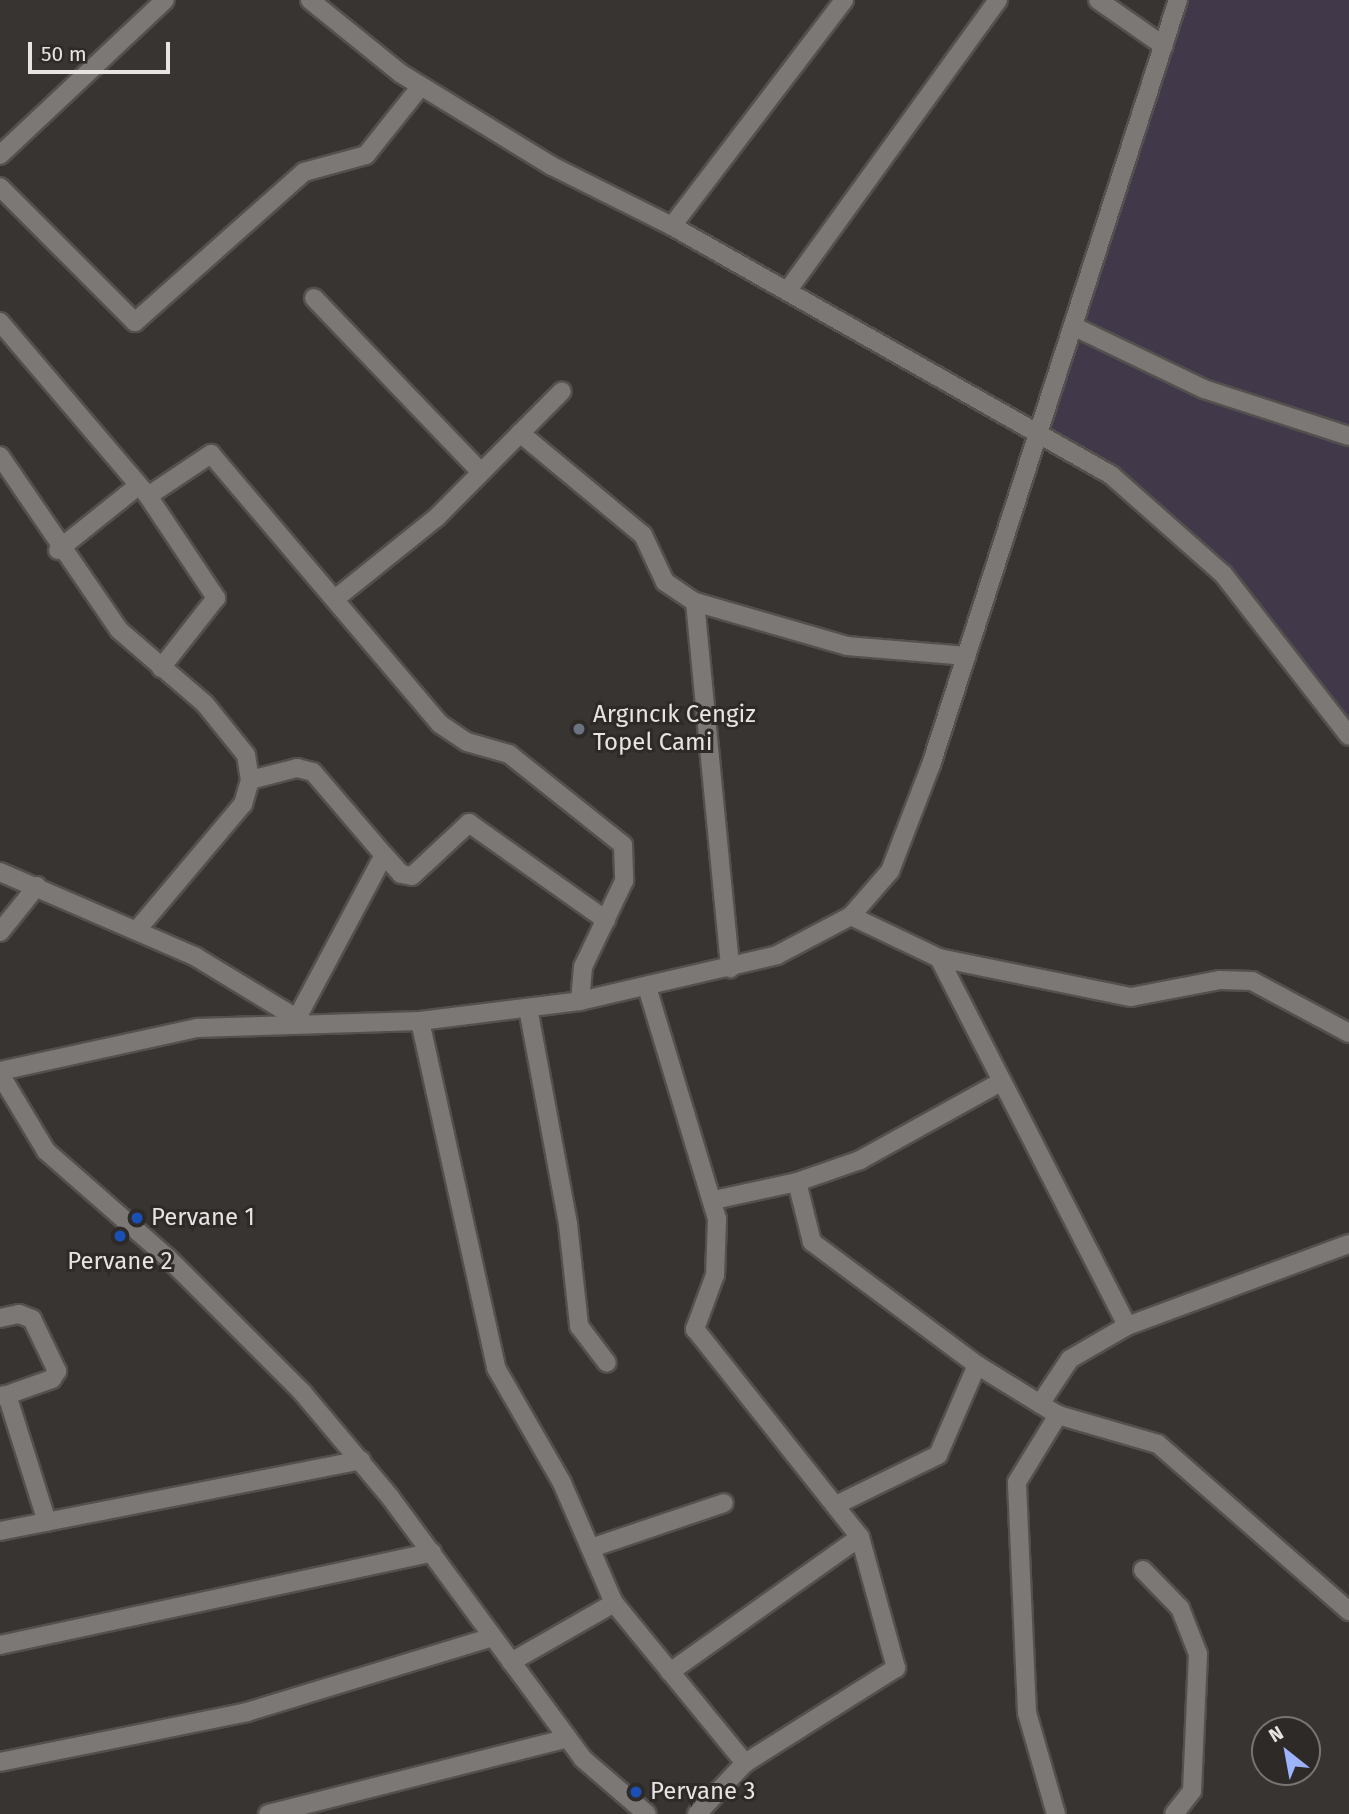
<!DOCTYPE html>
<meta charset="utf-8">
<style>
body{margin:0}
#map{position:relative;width:1349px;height:1814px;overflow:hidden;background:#383432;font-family:"Fira Sans",sans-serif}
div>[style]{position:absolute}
.industrial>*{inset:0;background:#413849}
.roads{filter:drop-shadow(2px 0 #53504e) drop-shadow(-2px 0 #53504e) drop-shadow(0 2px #53504e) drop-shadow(0 -2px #53504e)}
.street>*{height:18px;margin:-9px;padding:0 9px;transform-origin:9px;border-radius:9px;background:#7c7875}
.secondary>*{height:18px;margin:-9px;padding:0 9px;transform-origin:9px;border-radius:9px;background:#7c7875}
.dots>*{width:19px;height:19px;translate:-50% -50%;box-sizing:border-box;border:4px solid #2e2a28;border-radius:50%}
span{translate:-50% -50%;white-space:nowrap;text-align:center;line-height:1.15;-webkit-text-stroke:6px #2e2a28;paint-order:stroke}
.poi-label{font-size:24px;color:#e7e4e3}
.left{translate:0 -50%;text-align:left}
.north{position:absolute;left:1251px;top:1716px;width:70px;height:70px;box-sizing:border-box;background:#2e2a28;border:2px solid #787473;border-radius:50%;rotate:329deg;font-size:19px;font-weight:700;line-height:28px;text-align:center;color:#e7e4e3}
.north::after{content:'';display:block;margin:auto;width:24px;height:32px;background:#9db4fd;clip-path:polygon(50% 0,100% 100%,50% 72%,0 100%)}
.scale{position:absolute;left:28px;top:42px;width:142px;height:32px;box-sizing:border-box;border:4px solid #e7e4e3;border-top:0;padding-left:9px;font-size:21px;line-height:24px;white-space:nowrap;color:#e7e4e3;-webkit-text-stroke:5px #2e2a28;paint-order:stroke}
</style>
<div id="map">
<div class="industrial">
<i style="clip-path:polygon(1178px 0,1349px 0,1349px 737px,1175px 526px,1048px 442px)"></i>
</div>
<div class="roads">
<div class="street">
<i style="left:1098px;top:0;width:80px;rotate:34.9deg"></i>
<i style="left:0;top:155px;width:226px;rotate:-43.2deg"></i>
<i style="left:0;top:187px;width:191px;rotate:45deg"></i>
<i style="left:135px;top:322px;width:226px;rotate:-41.6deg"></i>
<i style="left:304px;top:172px;width:64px;rotate:-15.3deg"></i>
<i style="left:366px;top:155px;width:88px;rotate:-51.4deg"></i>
<i style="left:672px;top:226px;width:284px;rotate:-52.7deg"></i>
<i style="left:788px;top:290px;width:358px;rotate:-54.1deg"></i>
<i style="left:314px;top:298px;width:241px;rotate:46.2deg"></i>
<i style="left:0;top:322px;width:228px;rotate:49.6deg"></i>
<i style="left:148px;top:496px;width:123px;rotate:56.3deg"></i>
<i style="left:216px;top:598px;width:89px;rotate:128.2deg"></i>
<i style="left:1075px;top:327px;width:143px;rotate:25.7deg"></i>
<i style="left:1204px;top:389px;width:152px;rotate:18deg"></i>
<i style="left:520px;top:433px;width:160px;rotate:39.7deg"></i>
<i style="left:643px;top:535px;width:52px;rotate:64.9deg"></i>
<i style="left:665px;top:582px;width:36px;rotate:34deg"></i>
<i style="left:695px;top:602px;width:158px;rotate:16.1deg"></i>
<i style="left:847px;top:646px;width:120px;rotate:4.8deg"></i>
<i style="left:0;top:456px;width:211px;rotate:55.6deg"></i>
<i style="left:119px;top:630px;width:113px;rotate:40.7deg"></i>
<i style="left:205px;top:704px;width:65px;rotate:51.2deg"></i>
<i style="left:246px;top:755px;width:25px;rotate:81deg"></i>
<i style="left:250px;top:780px;width:25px;rotate:106deg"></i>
<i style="left:243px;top:804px;width:165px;rotate:130.1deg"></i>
<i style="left:148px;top:496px;width:76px;rotate:-33.7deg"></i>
<i style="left:211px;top:454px;width:354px;rotate:49.7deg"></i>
<i style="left:440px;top:724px;width:32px;rotate:34deg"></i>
<i style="left:467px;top:742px;width:44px;rotate:15.9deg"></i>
<i style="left:509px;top:754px;width:146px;rotate:38.6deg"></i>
<i style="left:623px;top:845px;width:36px;rotate:88deg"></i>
<i style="left:624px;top:881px;width:95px;rotate:115.5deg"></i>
<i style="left:583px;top:967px;width:34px;rotate:95deg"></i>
<i style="left:58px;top:550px;width:102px;rotate:-38.7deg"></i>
<i style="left:335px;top:599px;width:131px;rotate:-38.8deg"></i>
<i style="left:437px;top:517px;width:177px;rotate:-45.2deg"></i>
<i style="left:695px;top:602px;width:368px;rotate:84.5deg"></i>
<i style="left:250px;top:780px;width:49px;rotate:-14.3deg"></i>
<i style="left:297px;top:768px;width:16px;rotate:14deg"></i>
<i style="left:313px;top:772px;width:109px;rotate:49.5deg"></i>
<i style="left:384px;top:855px;width:185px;rotate:118.1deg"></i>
<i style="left:384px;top:855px;width:25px;rotate:48deg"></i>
<i style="left:401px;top:874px;width:11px;rotate:10deg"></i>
<i style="left:412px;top:876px;width:78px;rotate:-42.9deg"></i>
<i style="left:469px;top:823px;width:168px;rotate:35.3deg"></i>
<i style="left:0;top:872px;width:214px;rotate:23.4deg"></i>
<i style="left:196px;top:957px;width:129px;rotate:31.3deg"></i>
<i style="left:851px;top:916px;width:98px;rotate:25.5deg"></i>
<i style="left:939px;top:958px;width:413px;rotate:62.9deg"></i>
<i style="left:0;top:932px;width:59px;rotate:-51.2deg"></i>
<i style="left:939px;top:958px;width:196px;rotate:11.5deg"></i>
<i style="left:1131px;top:997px;width:91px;rotate:-10.8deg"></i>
<i style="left:1220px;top:980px;width:32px;rotate:2deg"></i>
<i style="left:1252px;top:981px;width:110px;rotate:28.2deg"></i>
<i style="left:647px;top:987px;width:242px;rotate:73.2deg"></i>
<i style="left:717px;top:1219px;width:56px;rotate:92deg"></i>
<i style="left:715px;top:1275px;width:58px;rotate:110.3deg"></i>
<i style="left:695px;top:1329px;width:265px;rotate:51.6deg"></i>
<i style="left:860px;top:1537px;width:136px;rotate:74.6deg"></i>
<i style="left:896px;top:1668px;width:178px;rotate:147.8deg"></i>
<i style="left:745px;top:1763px;width:70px;rotate:133.3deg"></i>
<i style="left:528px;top:1008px;width:220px;rotate:79.5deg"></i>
<i style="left:568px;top:1224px;width:103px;rotate:83.8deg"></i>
<i style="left:579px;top:1326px;width:46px;rotate:52.9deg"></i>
<i style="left:420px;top:1021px;width:355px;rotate:77.6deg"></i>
<i style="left:496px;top:1368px;width:133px;rotate:60.1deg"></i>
<i style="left:562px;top:1483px;width:131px;rotate:66.6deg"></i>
<i style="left:614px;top:1603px;width:207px;rotate:50.7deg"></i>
<i style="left:0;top:1074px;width:90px;rotate:59.1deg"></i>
<i style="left:46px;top:1151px;width:162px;rotate:41.3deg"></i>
<i style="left:168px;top:1258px;width:190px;rotate:45deg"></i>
<i style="left:302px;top:1392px;width:137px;rotate:50deg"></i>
<i style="left:390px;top:1497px;width:325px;rotate:53.6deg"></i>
<i style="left:583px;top:1759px;width:84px;rotate:40.7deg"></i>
<i style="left:797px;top:1182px;width:62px;rotate:76deg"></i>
<i style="left:812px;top:1242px;width:206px;rotate:36.7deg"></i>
<i style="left:977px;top:1365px;width:95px;rotate:31.7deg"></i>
<i style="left:1058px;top:1415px;width:104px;rotate:16.2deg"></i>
<i style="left:1158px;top:1444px;width:254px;rotate:41.2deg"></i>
<i style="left:714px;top:1200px;width:85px;rotate:-12.2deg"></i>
<i style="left:797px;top:1182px;width:67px;rotate:-19.2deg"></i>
<i style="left:860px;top:1160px;width:161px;rotate:-29deg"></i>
<i style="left:0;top:1318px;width:19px;rotate:-12deg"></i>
<i style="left:19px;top:1314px;width:14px;rotate:21deg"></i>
<i style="left:32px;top:1319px;width:58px;rotate:64.3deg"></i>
<i style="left:57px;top:1371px;width:9px;rotate:122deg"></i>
<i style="left:52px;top:1379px;width:48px;rotate:160.4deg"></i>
<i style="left:0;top:1396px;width:7px;rotate:-8deg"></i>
<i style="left:7px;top:1395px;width:133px;rotate:72.5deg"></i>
<i style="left:1040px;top:1404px;width:54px;rotate:-56.3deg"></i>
<i style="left:1070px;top:1359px;width:66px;rotate:-30.1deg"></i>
<i style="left:1127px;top:1326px;width:237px;rotate:-20.3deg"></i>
<i style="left:836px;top:1505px;width:114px;rotate:-26.1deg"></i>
<i style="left:938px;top:1455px;width:98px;rotate:-66.6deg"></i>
<i style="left:0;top:1531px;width:368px;rotate:-11.1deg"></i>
<i style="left:594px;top:1547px;width:137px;rotate:-18.7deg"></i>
<i style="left:1143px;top:1570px;width:53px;rotate:45.8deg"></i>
<i style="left:1180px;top:1608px;width:49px;rotate:68.6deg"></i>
<i style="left:1198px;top:1654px;width:137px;rotate:92.5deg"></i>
<i style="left:1192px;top:1791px;width:29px;rotate:128deg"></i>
<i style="left:0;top:1645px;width:442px;rotate:-12.1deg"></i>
<i style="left:511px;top:1662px;width:119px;rotate:-29.8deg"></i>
<i style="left:670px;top:1672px;width:233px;rotate:-35.4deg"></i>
<i style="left:0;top:1762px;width:252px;rotate:-11.4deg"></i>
<i style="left:247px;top:1712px;width:256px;rotate:-17deg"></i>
<i style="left:268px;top:1814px;width:309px;rotate:-14.2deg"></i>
<i style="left:1056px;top:1814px;width:105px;rotate:-106deg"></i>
<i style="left:1027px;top:1713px;width:231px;rotate:-92.5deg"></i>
<i style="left:1017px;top:1482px;width:79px;rotate:-58.5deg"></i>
</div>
<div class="secondary">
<i style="left:310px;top:0;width:116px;rotate:39deg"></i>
<i style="left:400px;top:73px;width:178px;rotate:31.5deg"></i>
<i style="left:552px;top:166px;width:134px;rotate:26.6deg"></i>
<i style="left:672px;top:226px;width:505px;rotate:29.56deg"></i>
<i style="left:1111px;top:475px;width:149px;rotate:41.5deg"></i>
<i style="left:1223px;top:574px;width:205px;rotate:52.1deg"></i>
<i style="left:0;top:1071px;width:202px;rotate:-12.3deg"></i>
<i style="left:197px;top:1028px;width:223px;rotate:-1.8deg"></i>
<i style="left:420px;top:1021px;width:161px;rotate:-7.1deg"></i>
<i style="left:580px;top:1001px;width:202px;rotate:-13.1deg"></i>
<i style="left:777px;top:955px;width:84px;rotate:-27.8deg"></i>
<i style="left:851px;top:916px;width:60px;rotate:-49.1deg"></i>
<i style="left:890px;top:871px;width:114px;rotate:-68.9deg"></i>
<i style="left:931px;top:765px;width:804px;rotate:-72.11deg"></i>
</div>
</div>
<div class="dots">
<i style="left:579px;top:729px;background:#6b7280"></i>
<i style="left:137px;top:1218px;background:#1a4fb4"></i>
<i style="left:120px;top:1236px;background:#1a4fb4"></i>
<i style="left:636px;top:1792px;background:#1a4fb4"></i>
</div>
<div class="poi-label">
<span class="left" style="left:593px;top:729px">Argıncık Cengiz<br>Topel Cami</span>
<span class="left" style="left:151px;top:1218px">Pervane 1</span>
<span style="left:120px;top:1262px">Pervane 2</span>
<span class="left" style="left:650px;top:1792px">Pervane 3</span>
</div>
<div class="north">N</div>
<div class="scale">50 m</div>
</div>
